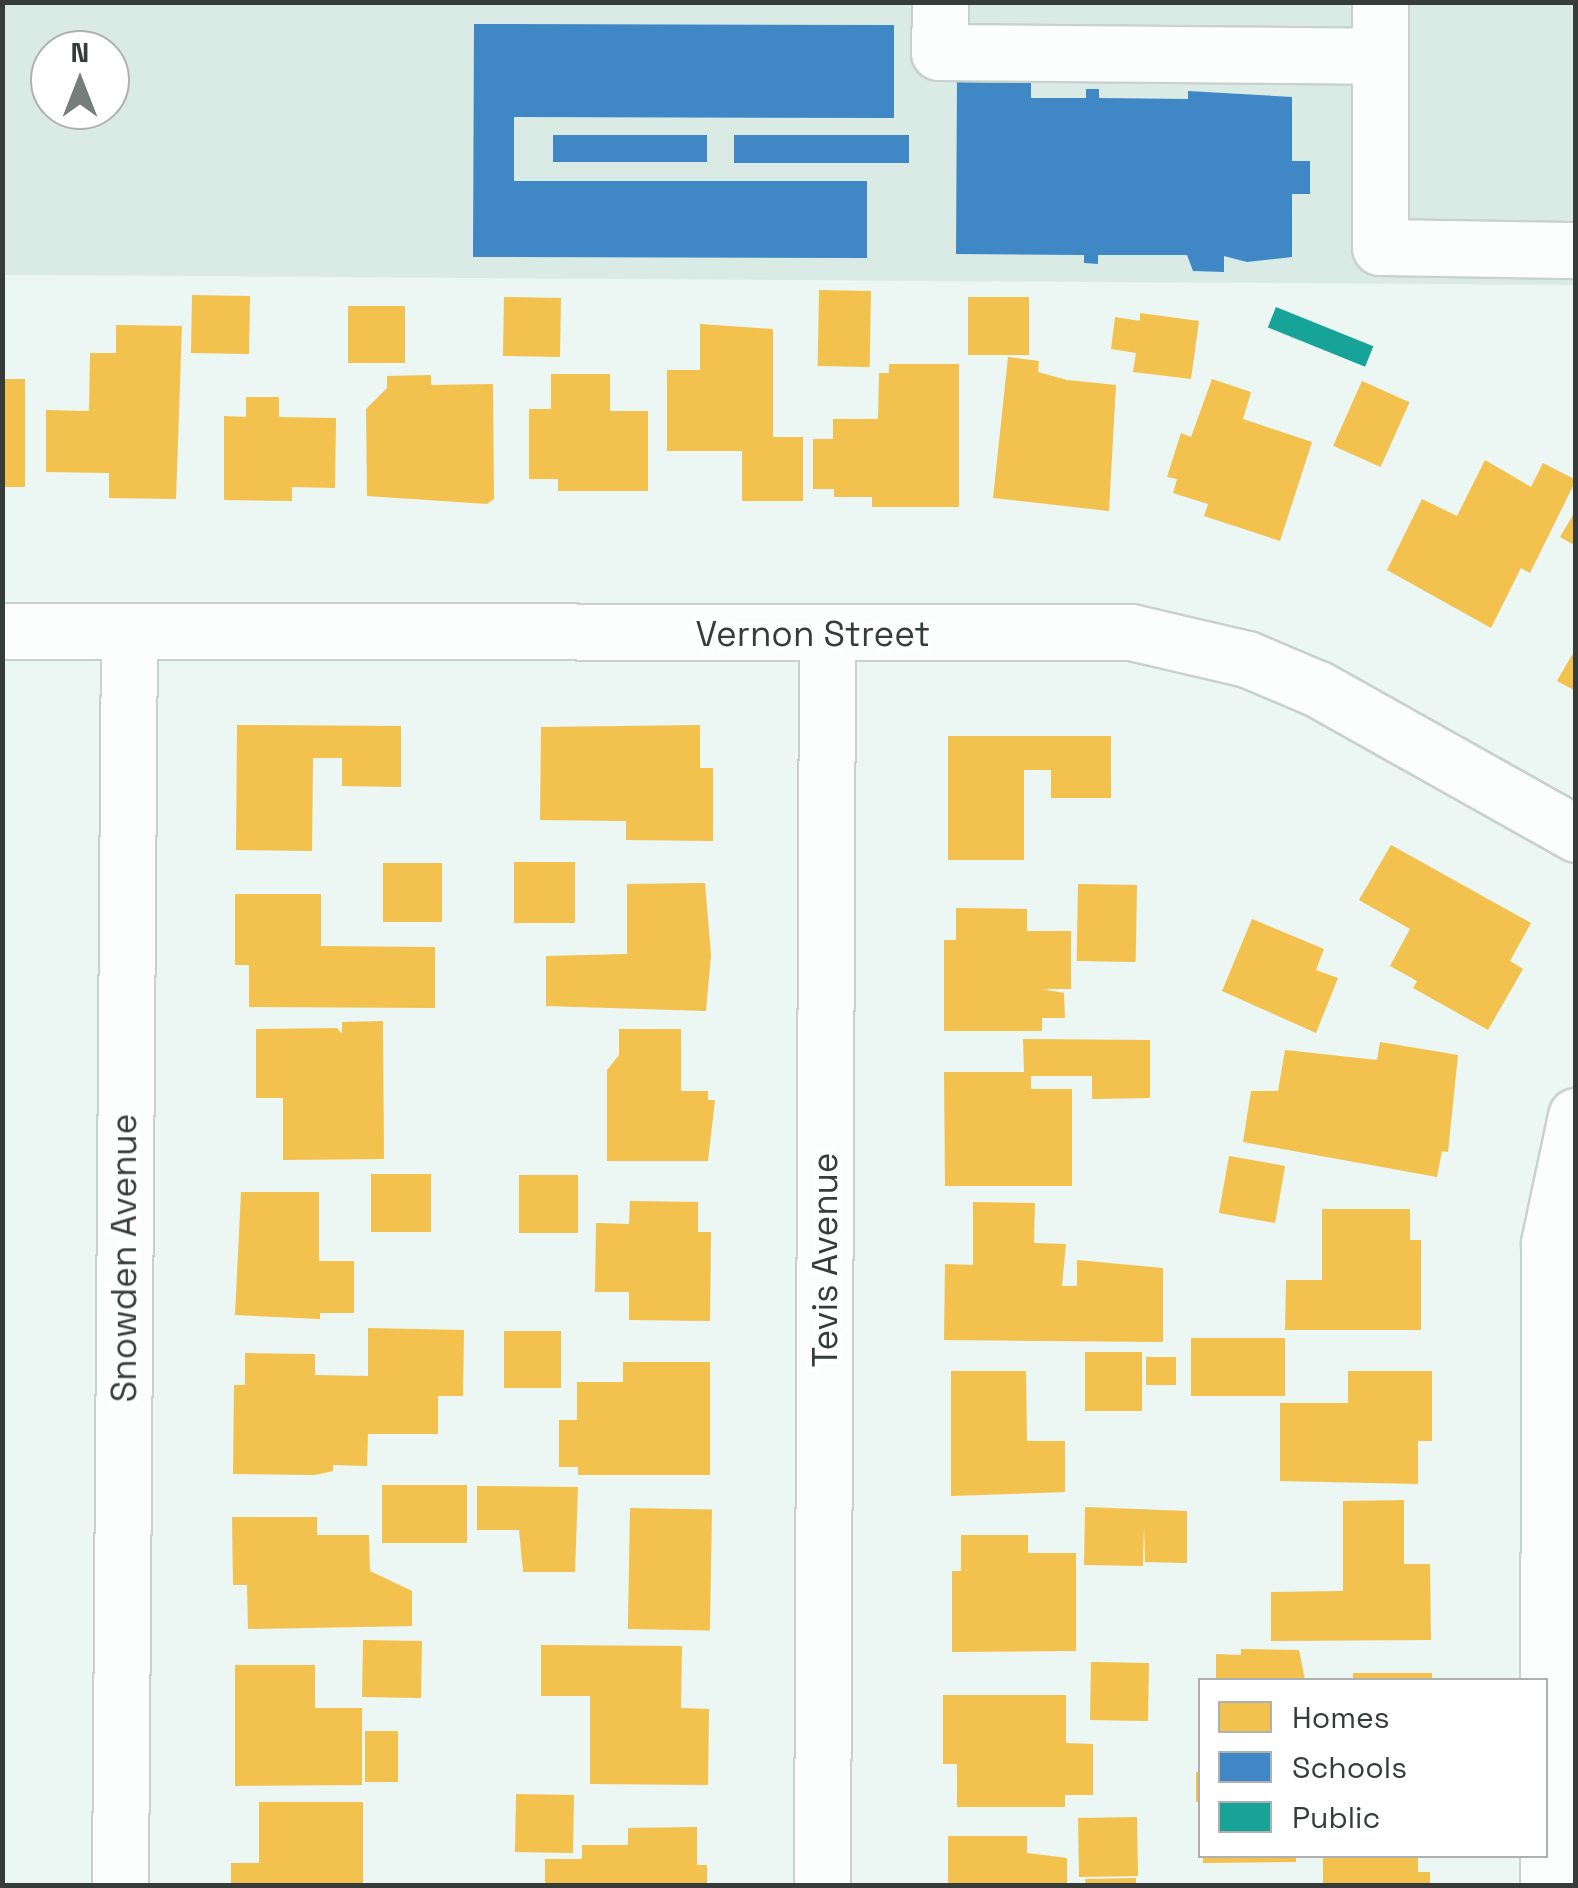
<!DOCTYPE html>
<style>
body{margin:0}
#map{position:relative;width:1578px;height:1888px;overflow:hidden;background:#ecf6f2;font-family:"Space Grotesk",sans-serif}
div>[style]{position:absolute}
.built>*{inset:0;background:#d9ebe4}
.homes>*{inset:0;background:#f2c14e;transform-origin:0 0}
.schools>*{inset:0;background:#3f88c5;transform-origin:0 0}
.public>*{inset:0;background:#17a398;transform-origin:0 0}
.roads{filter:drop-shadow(2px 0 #c9d1ce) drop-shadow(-2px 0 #c9d1ce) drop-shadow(0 2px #c9d1ce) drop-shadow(0 -2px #c9d1ce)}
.minor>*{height:55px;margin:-27.5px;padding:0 27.5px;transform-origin:27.5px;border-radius:27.5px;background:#fcfefd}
span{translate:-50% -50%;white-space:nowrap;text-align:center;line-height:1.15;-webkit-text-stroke:10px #fff;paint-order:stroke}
.street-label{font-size:35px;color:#363c3a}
.frame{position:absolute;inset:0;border:5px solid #363c3a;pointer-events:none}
.legend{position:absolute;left:1198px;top:1678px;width:350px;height:180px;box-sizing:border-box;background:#fff;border:2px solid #afb1b0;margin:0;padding:12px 18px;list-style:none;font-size:30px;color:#363c3a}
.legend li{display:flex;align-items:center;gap:20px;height:50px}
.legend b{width:50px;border:2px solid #afb1b0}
.north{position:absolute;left:30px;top:30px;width:100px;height:100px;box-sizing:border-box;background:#fff;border:2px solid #afb1b0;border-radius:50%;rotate:0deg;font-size:28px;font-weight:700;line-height:40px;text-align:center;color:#363c3a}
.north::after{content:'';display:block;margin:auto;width:35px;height:45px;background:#767d7a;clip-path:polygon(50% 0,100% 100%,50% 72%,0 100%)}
</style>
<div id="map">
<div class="built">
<i style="clip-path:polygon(evenodd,3px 3px,1575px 3px,1575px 285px,3px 275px,3px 3px,50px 50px,110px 50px,110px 110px,50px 110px,50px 50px)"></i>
</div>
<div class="homes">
<i style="left:819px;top:290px;width:52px;height:76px;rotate:1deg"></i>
<i style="left:192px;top:295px;width:58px;height:58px;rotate:1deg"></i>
<i style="left:504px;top:297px;width:57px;height:59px;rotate:1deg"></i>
<i style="left:968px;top:297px;width:61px;height:58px"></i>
<i style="left:348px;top:306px;width:57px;height:57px"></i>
<i style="clip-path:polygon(1140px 313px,1199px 321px,1191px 379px,1133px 372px,1136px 353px,1111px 349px,1115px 317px,1140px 321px)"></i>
<i style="clip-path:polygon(700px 324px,773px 329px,773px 437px,803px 437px,803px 501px,742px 501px,742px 451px,667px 451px,667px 370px,700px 370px)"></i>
<i style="clip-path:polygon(116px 325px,182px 326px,176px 499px,109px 498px,109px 473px,46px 472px,46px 410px,89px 411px,90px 353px,116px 353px)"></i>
<i style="clip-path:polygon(1008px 357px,1039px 361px,1038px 372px,1067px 380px,1116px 385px,1109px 511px,993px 498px)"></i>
<i style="clip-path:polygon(889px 364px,959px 364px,959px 507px,872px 507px,872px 497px,834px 497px,834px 489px,813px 489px,813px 439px,833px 439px,833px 419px,878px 419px,879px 373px,889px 373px)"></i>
<i style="clip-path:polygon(551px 374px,610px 374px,610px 411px,648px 411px,648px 491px,558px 491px,558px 479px,529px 479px,529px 409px,551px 409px)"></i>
<i style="clip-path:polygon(431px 375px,431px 385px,493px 384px,494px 499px,487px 504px,367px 496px,366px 409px,387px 388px,387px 376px)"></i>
<i style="left:2px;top:379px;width:23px;height:108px"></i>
<i style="clip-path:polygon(1212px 379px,1251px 392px,1243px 419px,1312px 442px,1280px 541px,1204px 516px,1208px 504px,1173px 493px,1177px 479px,1167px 477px,1181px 433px,1191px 437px)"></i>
<i style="left:1362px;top:381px;width:52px;height:71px;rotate:24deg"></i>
<i style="clip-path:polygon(246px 397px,279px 397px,279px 417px,336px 418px,335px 488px,292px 487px,292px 501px,224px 500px,224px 416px,246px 417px)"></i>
<i style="clip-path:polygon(1485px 460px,1531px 487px,1543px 463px,1576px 480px,1530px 573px,1521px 568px,1491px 628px,1387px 570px,1422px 499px,1457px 516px)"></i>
<i style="clip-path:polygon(1576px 510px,1576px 546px,1560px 537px)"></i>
<i style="clip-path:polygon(1576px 648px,1576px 691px,1557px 681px)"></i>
<i style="clip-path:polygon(237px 725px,401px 726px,401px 787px,342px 786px,342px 758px,313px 758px,312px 851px,236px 850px)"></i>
<i style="clip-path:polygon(700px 725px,700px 768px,713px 768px,713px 841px,626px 840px,626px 821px,540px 820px,541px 727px)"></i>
<i style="clip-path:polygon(948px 736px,1111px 736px,1111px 798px,1051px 798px,1051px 770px,1024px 770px,1024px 860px,948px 860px)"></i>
<i style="clip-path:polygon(1391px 845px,1531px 923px,1510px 961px,1523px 969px,1488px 1030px,1413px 988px,1417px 981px,1390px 966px,1410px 929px,1359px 900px)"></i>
<i style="left:514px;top:862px;width:61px;height:61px"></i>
<i style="left:383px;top:863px;width:59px;height:59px"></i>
<i style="clip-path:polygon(705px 883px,711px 955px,706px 1011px,546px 1006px,546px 956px,627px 954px,627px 884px)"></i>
<i style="left:1078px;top:884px;width:59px;height:77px;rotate:1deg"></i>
<i style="clip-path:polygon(235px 894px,321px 894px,321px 946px,435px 947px,435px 1008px,249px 1007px,249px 965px,235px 965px)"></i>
<i style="clip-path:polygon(956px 908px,1027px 909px,1027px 931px,1071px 931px,1071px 989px,1042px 989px,1064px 993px,1065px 1018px,1042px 1018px,1042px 1031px,944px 1031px,944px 940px,956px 940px)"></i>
<i style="clip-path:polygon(1252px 919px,1324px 949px,1316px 970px,1338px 978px,1316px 1033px,1222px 991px)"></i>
<i style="clip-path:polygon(383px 1021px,384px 1159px,283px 1160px,283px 1098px,256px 1098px,256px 1029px,337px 1028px,342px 1034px,342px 1022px)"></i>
<i style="clip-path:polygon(619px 1029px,681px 1029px,681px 1091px,708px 1091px,708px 1100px,715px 1100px,708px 1161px,607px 1161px,607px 1070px,619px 1055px)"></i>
<i style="clip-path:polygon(1023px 1039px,1150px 1040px,1150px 1098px,1092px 1099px,1092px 1076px,1031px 1076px,1031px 1089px,1072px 1089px,1072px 1186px,945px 1186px,944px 1072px,1024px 1072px)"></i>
<i style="clip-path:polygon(1380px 1042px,1458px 1055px,1448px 1152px,1442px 1151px,1437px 1177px,1243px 1142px,1251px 1091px,1278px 1091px,1285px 1050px,1377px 1060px)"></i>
<i style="left:1229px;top:1156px;width:57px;height:58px;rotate:10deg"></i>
<i style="left:371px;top:1174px;width:60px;height:58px"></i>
<i style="left:519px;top:1175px;width:59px;height:58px"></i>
<i style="clip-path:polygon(241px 1192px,319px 1192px,319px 1261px,354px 1261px,354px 1313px,320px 1313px,320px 1319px,235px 1315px)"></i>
<i style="clip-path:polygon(630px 1201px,698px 1202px,698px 1232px,711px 1232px,710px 1321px,629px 1320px,629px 1292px,595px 1292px,596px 1223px,629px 1224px)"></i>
<i style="clip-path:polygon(973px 1202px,1035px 1203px,1034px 1243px,1066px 1244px,1062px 1286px,1077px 1286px,1077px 1260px,1163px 1268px,1163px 1342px,944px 1340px,945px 1264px,973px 1265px)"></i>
<i style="clip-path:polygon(1322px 1209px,1410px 1209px,1410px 1240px,1421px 1240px,1421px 1330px,1285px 1330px,1286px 1280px,1322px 1280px)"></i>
<i style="clip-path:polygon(368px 1328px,464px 1330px,463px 1396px,438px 1396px,438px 1434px,368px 1434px,367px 1466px,333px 1465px,333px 1471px,315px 1475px,233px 1474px,234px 1385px,245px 1385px,245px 1353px,315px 1354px,315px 1375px,368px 1376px)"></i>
<i style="left:504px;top:1331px;width:57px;height:57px"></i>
<i style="left:1285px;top:1338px;width:58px;height:94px;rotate:90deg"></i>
<i style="left:1085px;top:1352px;width:57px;height:59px"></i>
<i style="left:1146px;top:1357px;width:30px;height:28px"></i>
<i style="clip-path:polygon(623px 1362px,710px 1362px,710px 1475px,578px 1475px,578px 1467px,559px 1467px,559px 1420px,577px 1420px,577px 1382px,623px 1382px)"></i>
<i style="clip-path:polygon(951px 1371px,1026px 1371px,1027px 1441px,1065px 1441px,1065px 1492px,951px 1496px)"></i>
<i style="clip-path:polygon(1348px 1371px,1432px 1371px,1432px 1441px,1418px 1441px,1418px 1484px,1280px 1481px,1280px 1403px,1348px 1403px)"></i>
<i style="left:382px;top:1485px;width:85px;height:58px"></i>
<i style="clip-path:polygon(477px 1486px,578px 1487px,575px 1572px,523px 1572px,519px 1530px,477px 1530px)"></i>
<i style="clip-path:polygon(1404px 1500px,1404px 1564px,1430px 1564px,1431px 1640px,1271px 1641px,1271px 1592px,1343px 1591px,1343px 1501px)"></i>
<i style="clip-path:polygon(1085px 1507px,1187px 1511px,1187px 1563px,1145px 1562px,1144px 1524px,1143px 1566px,1084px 1565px)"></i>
<i style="left:630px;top:1508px;width:82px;height:121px;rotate:1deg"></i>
<i style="clip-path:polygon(232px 1517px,317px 1517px,317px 1535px,369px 1535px,370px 1571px,412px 1591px,412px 1626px,248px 1629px,247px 1585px,233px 1585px)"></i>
<i style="clip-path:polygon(961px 1535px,1028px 1535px,1028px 1553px,1076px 1553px,1076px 1651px,952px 1652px,952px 1571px,961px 1571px)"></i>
<i style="left:363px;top:1640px;width:59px;height:57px;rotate:1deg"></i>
<i style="clip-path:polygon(541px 1645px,682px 1646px,681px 1708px,709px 1709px,708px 1785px,590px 1784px,590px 1696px,541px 1696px)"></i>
<i style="clip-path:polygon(1241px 1649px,1299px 1650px,1305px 1680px,1216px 1680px,1216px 1654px,1241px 1655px)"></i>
<i style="left:1091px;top:1662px;width:58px;height:58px;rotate:1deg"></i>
<i style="clip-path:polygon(235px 1665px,315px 1665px,315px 1708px,362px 1708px,362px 1785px,235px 1786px)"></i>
<i style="left:1353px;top:1673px;width:79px;height:7px"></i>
<i style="clip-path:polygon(943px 1695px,1066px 1695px,1066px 1743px,1093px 1744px,1093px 1795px,1065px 1795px,1065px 1807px,957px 1807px,957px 1764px,943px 1764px)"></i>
<i style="left:365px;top:1731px;width:33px;height:51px"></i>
<i style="left:1196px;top:1772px;width:4px;height:30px"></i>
<i style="left:516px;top:1794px;width:58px;height:58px;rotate:1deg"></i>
<i style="clip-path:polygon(259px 1802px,363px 1802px,363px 1886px,231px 1886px,231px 1863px,259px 1863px)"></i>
<i style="left:1137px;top:1817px;width:59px;height:59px;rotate:89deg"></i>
<i style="clip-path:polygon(697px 1827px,697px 1865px,707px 1865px,707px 1886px,545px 1886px,545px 1859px,582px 1859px,582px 1845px,628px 1845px,628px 1828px)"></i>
<i style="clip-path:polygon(948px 1836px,1027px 1836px,1027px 1853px,1067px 1858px,1067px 1886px,948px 1886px)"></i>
<i style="clip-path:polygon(1203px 1856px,1296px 1856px,1296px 1862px,1203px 1863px)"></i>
<i style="clip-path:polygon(1323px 1856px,1418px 1856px,1418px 1872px,1430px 1872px,1430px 1886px,1323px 1886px)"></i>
<i style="clip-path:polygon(1136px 1878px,1136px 1886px,1086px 1886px,1085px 1879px)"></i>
</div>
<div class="schools">
<i style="clip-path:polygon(474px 24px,894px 25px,894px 118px,514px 117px,514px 181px,867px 181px,867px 258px,473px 257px)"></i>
<i style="clip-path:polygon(957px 76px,1031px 76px,1031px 98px,1086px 98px,1086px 89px,1099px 89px,1099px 98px,1188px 99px,1188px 91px,1292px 97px,1292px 161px,1310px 161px,1310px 194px,1292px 194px,1292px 257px,1247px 262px,1224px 256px,1224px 272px,1193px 271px,1187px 255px,1098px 255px,1098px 264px,1084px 263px,1084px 255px,956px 254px)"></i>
<i style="left:553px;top:135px;width:154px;height:27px"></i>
<i style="left:734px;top:135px;width:175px;height:28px"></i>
</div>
<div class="public">
<i style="left:1276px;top:307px;width:105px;height:22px;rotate:22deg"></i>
</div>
<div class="roads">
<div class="minor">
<i style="left:940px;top:2px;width:50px;rotate:91.1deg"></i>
<i style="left:939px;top:52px;width:441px;rotate:0.5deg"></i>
<i style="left:1380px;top:2px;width:245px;rotate:90deg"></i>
<i style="left:1380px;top:247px;width:196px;rotate:0.9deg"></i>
<i style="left:2px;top:631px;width:1129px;rotate:0.05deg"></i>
<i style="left:1131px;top:632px;width:119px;rotate:13.1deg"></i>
<i style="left:1247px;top:659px;width:77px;rotate:22.9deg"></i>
<i style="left:1318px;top:689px;width:296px;rotate:29.3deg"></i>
<i style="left:120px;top:1886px;width:1255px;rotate:-89.59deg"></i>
<i style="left:822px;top:1886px;width:1251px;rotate:-89.77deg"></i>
<i style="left:1548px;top:1886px;width:643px;rotate:-89.91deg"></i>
<i style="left:1549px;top:1243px;width:130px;rotate:-78deg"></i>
</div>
</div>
<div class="street-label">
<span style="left:813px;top:634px">Vernon Street</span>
<span style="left:124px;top:1258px;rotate:-90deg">Snowden Avenue</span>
<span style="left:825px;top:1260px;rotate:-90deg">Tevis Avenue</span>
</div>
<div class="frame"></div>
<ul class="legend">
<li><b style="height:28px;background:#f2c14e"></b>Homes</li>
<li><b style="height:28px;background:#3f88c5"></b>Schools</li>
<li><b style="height:28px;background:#17a398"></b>Public</li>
</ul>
<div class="north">N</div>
</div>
